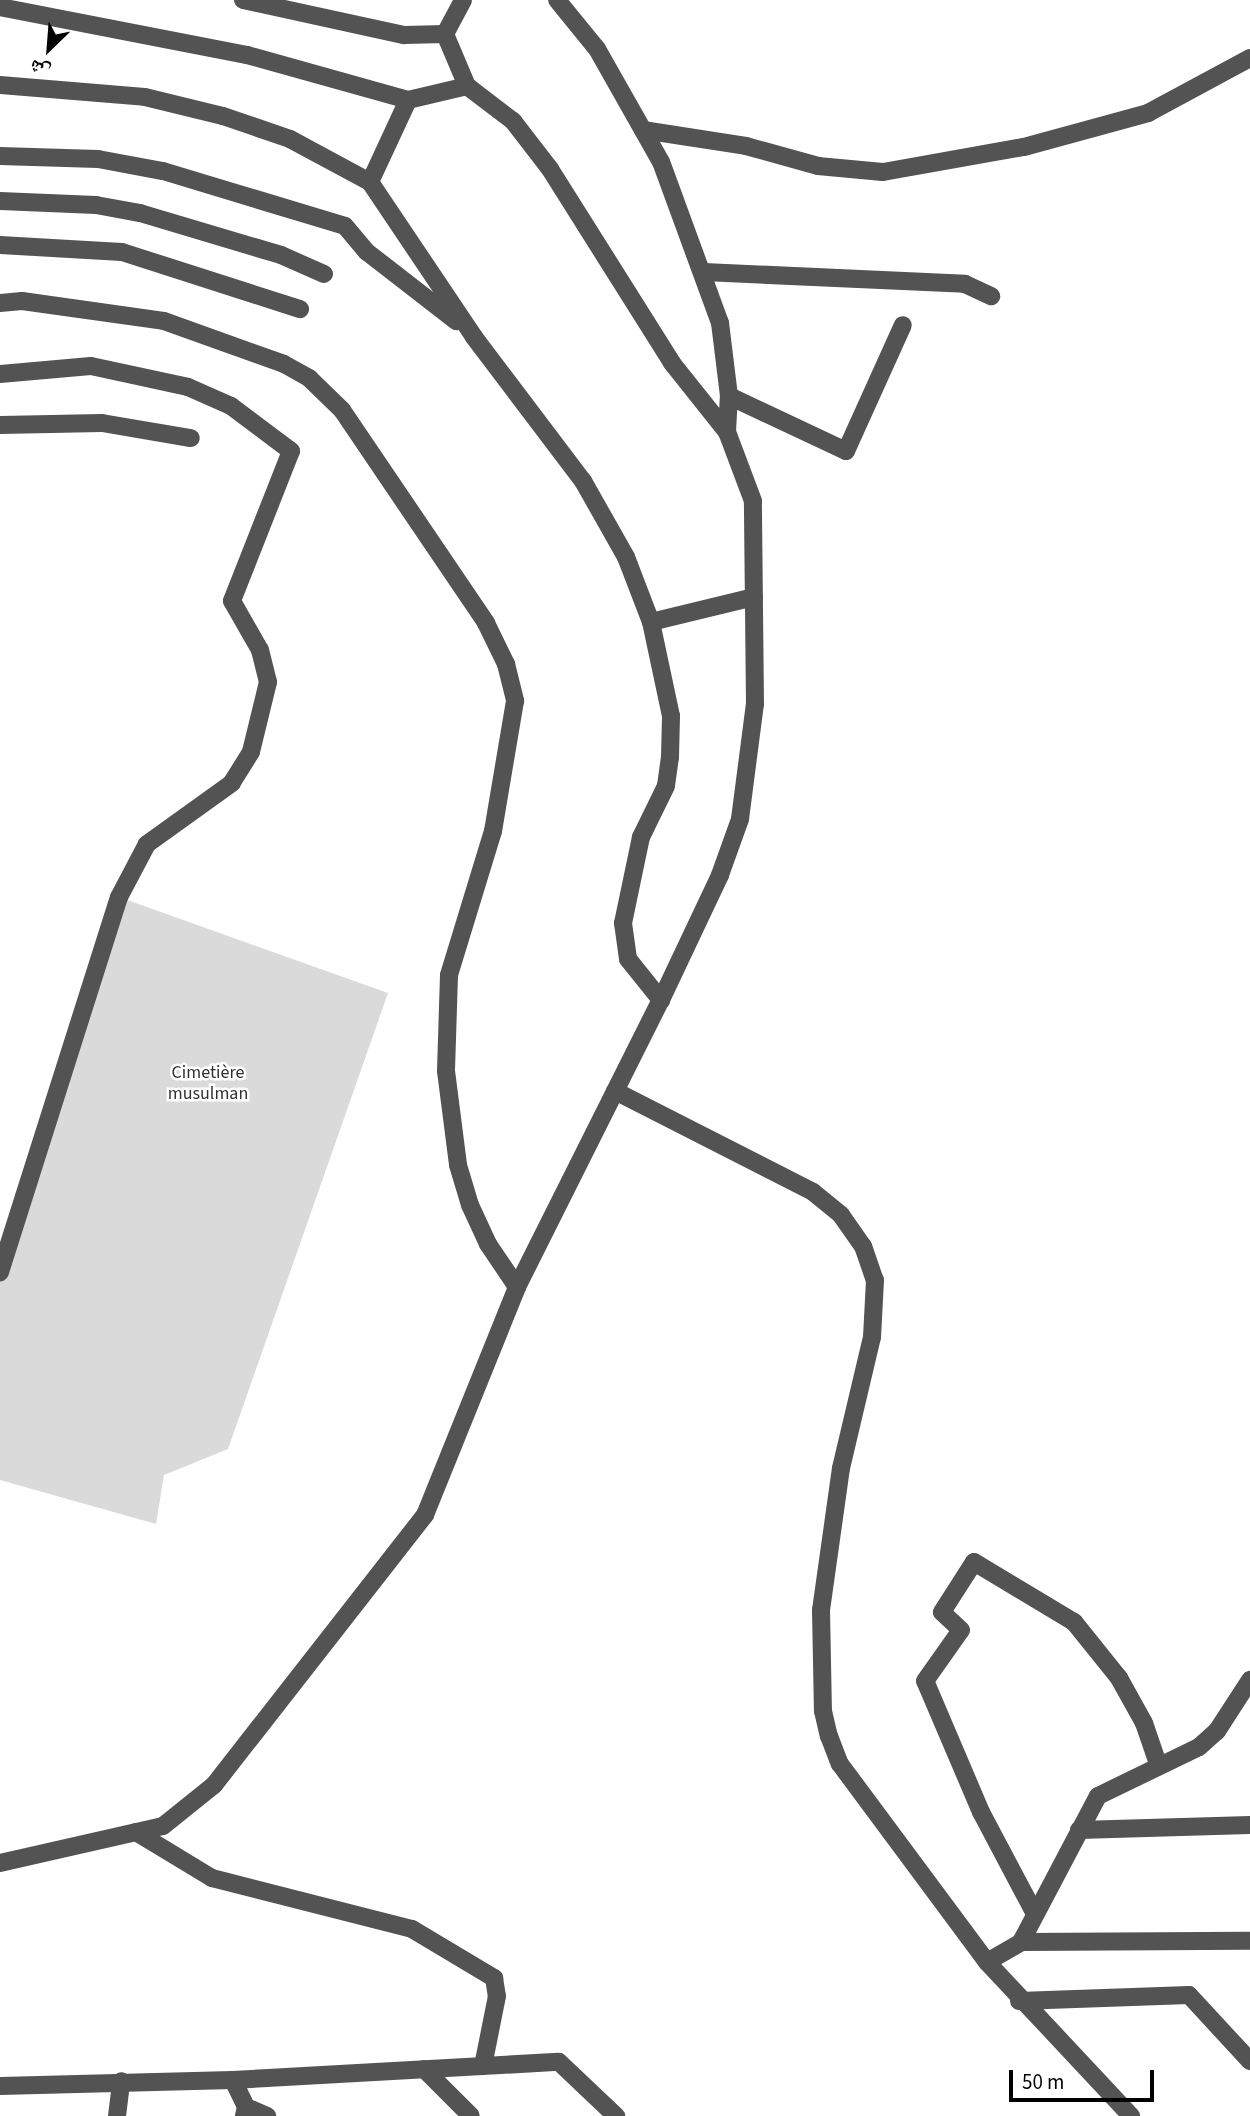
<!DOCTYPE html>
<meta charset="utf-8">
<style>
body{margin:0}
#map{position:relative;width:1250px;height:2116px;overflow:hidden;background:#fff;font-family:"Source Sans 3","Noto Naskh Arabic",sans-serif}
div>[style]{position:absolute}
.green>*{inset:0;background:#dadada}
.minor>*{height:18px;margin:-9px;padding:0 9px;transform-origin:9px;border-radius:9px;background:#535353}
span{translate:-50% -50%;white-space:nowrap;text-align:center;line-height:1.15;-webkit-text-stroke:5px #fff;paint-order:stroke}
.park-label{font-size:18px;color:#313131}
.north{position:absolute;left:14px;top:14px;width:70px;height:70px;-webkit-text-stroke:5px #fff;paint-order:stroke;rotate:205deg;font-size:19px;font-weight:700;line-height:28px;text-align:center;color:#000}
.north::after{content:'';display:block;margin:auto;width:24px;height:32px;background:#000;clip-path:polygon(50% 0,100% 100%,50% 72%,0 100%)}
.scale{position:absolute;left:1009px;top:2070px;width:145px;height:32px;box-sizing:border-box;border:4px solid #000;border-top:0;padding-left:9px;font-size:21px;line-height:24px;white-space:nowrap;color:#000;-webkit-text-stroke:5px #fff;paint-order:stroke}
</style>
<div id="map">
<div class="green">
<i style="clip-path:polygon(119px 897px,388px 993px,228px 1449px,164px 1475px,156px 1524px,0 1480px,0 1283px)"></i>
</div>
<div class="minor">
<i style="left:243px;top:0;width:165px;rotate:12.3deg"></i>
<i style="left:404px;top:35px;width:41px;rotate:-1.4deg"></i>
<i style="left:0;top:7px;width:252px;rotate:11deg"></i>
<i style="left:247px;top:55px;width:167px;rotate:15.6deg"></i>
<i style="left:408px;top:100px;width:61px;rotate:-13.3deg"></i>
<i style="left:467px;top:86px;width:58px;rotate:37.3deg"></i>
<i style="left:513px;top:121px;width:61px;rotate:52.4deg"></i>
<i style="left:550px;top:169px;width:229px;rotate:57.8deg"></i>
<i style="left:672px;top:363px;width:88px;rotate:51.4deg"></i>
<i style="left:445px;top:34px;width:56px;rotate:67.1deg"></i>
<i style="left:445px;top:34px;width:38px;rotate:-62deg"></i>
<i style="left:0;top:85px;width:145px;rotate:4.7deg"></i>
<i style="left:145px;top:97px;width:80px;rotate:13.7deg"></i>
<i style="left:223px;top:116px;width:71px;rotate:18.9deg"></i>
<i style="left:290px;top:139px;width:91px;rotate:28.3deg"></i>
<i style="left:370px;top:182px;width:187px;rotate:56.1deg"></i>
<i style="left:474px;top:337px;width:181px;rotate:52.9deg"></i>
<i style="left:583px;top:481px;width:87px;rotate:60.5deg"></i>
<i style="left:626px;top:557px;width:70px;rotate:69deg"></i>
<i style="left:651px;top:622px;width:96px;rotate:78deg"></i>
<i style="left:671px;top:716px;width:41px;rotate:91.4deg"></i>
<i style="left:670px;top:757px;width:29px;rotate:98deg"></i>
<i style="left:666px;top:786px;width:57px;rotate:116.1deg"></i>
<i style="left:641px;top:837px;width:88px;rotate:101.8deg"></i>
<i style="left:623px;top:923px;width:36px;rotate:82deg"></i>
<i style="left:628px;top:959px;width:53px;rotate:51.2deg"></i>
<i style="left:643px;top:130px;width:104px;rotate:8.8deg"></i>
<i style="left:746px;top:146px;width:75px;rotate:15.5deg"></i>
<i style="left:818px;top:166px;width:65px;rotate:5.3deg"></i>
<i style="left:883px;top:172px;width:143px;rotate:-10.1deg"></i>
<i style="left:1024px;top:147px;width:129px;rotate:-15.3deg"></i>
<i style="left:1148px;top:113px;width:116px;rotate:-28.3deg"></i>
<i style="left:0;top:156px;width:98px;rotate:1.8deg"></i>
<i style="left:98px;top:159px;width:66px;rotate:10.5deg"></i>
<i style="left:163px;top:171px;width:190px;rotate:16.8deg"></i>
<i style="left:345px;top:226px;width:34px;rotate:50deg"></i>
<i style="left:367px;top:252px;width:113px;rotate:37.8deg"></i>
<i style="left:370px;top:182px;width:90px;rotate:-65.1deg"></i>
<i style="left:0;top:201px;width:96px;rotate:2.4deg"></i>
<i style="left:96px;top:205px;width:45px;rotate:10.3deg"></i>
<i style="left:140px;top:213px;width:147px;rotate:16.6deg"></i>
<i style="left:281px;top:255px;width:47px;rotate:23.8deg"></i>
<i style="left:0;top:245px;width:122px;rotate:3.3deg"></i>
<i style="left:122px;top:252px;width:187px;rotate:17.8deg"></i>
<i style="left:704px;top:272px;width:261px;rotate:2.6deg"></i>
<i style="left:965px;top:284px;width:29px;rotate:25deg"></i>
<i style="left:0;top:303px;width:22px;rotate:-5deg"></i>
<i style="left:22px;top:301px;width:143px;rotate:8deg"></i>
<i style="left:164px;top:321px;width:127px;rotate:19.7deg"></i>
<i style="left:284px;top:364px;width:29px;rotate:29deg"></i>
<i style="left:309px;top:378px;width:46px;rotate:44.1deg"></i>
<i style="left:342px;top:410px;width:257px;rotate:55.9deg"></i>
<i style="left:486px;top:623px;width:46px;rotate:64deg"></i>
<i style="left:506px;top:664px;width:38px;rotate:76deg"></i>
<i style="left:515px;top:701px;width:132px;rotate:99.6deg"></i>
<i style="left:493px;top:831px;width:151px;rotate:107deg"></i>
<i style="left:449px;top:975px;width:96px;rotate:91.8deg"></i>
<i style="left:446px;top:1071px;width:95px;rotate:82.7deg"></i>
<i style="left:458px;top:1165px;width:42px;rotate:73.3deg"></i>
<i style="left:470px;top:1205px;width:43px;rotate:65.2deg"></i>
<i style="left:488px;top:1244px;width:52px;rotate:56deg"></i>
<i style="left:0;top:374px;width:91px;rotate:-5deg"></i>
<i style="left:91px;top:366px;width:99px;rotate:12.2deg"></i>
<i style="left:188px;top:387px;width:47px;rotate:23.8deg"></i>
<i style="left:231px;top:406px;width:75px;rotate:36.9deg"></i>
<i style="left:291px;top:451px;width:161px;rotate:111.5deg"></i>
<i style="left:232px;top:601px;width:56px;rotate:60.3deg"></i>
<i style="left:260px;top:650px;width:33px;rotate:76deg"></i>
<i style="left:268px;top:682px;width:72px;rotate:103.7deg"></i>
<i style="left:251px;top:752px;width:36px;rotate:122deg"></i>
<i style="left:232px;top:783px;width:105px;rotate:144.3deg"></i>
<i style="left:147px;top:844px;width:60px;rotate:117.8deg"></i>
<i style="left:119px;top:897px;width:394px;rotate:107.6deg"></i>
<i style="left:729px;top:396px;width:129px;rotate:25.2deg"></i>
<i style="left:846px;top:451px;width:138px;rotate:-65.7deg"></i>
<i style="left:0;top:425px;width:102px;rotate:-1.1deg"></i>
<i style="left:102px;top:423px;width:90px;rotate:9.6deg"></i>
<i style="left:651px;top:622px;width:106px;rotate:-13.6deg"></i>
<i style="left:615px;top:1091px;width:222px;rotate:27deg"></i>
<i style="left:813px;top:1192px;width:36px;rotate:39deg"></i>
<i style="left:841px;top:1215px;width:38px;rotate:55deg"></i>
<i style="left:863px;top:1246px;width:36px;rotate:71deg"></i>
<i style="left:875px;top:1280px;width:57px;rotate:93deg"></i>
<i style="left:872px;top:1337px;width:135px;rotate:103.3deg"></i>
<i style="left:841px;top:1468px;width:143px;rotate:98deg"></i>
<i style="left:821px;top:1610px;width:101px;rotate:88.9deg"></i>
<i style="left:823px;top:1711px;width:26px;rotate:77deg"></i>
<i style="left:829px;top:1736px;width:30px;rotate:69deg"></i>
<i style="left:840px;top:1764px;width:247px;rotate:53.4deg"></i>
<i style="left:987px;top:1962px;width:211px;rotate:46.9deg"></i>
<i style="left:1079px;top:1830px;width:171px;rotate:-1.7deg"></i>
<i style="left:136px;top:1832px;width:89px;rotate:31.2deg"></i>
<i style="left:212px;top:1878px;width:206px;rotate:14.3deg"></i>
<i style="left:412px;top:1929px;width:96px;rotate:30.9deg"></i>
<i style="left:494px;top:1978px;width:18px;rotate:81deg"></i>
<i style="left:497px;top:1996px;width:71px;rotate:101.3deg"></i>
<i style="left:0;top:1863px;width:167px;rotate:-12.8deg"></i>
<i style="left:163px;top:1826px;width:65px;rotate:-38.8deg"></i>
<i style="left:214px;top:1785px;width:343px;rotate:-52deg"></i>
<i style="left:425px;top:1515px;width:246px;rotate:-68deg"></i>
<i style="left:517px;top:1287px;width:321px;rotate:-63.4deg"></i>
<i style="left:661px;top:1000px;width:138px;rotate:-64.7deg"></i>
<i style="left:720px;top:875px;width:59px;rotate:-70.3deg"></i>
<i style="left:740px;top:819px;width:116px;rotate:-82.6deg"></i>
<i style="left:755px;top:704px;width:203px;rotate:-90.6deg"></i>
<i style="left:753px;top:501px;width:74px;rotate:-110.6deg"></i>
<i style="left:727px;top:432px;width:36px;rotate:-87deg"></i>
<i style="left:729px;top:396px;width:74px;rotate:-97deg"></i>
<i style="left:720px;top:323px;width:171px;rotate:-110.1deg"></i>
<i style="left:661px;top:162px;width:130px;rotate:-119.5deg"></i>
<i style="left:597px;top:49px;width:63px;rotate:-129.2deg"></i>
<i style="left:1035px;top:1914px;width:115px;rotate:-117.9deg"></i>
<i style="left:981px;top:1812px;width:142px;rotate:-113.1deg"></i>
<i style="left:925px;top:1681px;width:62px;rotate:-54.8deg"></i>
<i style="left:961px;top:1630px;width:26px;rotate:-137deg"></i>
<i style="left:942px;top:1612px;width:59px;rotate:-57.4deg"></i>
<i style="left:974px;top:1562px;width:117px;rotate:31deg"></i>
<i style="left:1074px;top:1622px;width:72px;rotate:51.2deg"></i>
<i style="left:1119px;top:1678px;width:51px;rotate:60.9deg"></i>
<i style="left:1144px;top:1723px;width:43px;rotate:71.1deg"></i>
<i style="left:1021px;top:1942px;width:165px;rotate:-62.2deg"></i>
<i style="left:1098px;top:1796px;width:112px;rotate:-25.9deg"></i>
<i style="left:1199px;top:1747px;width:24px;rotate:-42deg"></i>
<i style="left:1217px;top:1731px;width:61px;rotate:-57.1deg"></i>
<i style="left:987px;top:1962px;width:39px;rotate:-30deg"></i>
<i style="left:1021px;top:1942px;width:229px;rotate:-0.3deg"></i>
<i style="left:1019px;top:2001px;width:170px;rotate:-2deg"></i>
<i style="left:1189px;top:1995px;width:90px;rotate:47.3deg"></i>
<i style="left:424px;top:2069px;width:66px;rotate:45deg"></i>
<i style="left:233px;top:2080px;width:30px;rotate:64deg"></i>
<i style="left:246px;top:2107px;width:9px;rotate:103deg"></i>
<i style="left:0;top:2086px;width:233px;rotate:-1.5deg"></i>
<i style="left:233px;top:2080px;width:326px;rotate:-3.2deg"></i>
<i style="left:559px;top:2062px;width:79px;rotate:43.5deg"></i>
<i style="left:246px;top:2107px;width:23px;rotate:23deg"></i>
<i style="left:117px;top:2116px;width:35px;rotate:-83deg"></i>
</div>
<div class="park-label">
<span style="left:208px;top:1084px">Cimetière<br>musulman</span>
</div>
<div class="north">ش</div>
<div class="scale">50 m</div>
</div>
